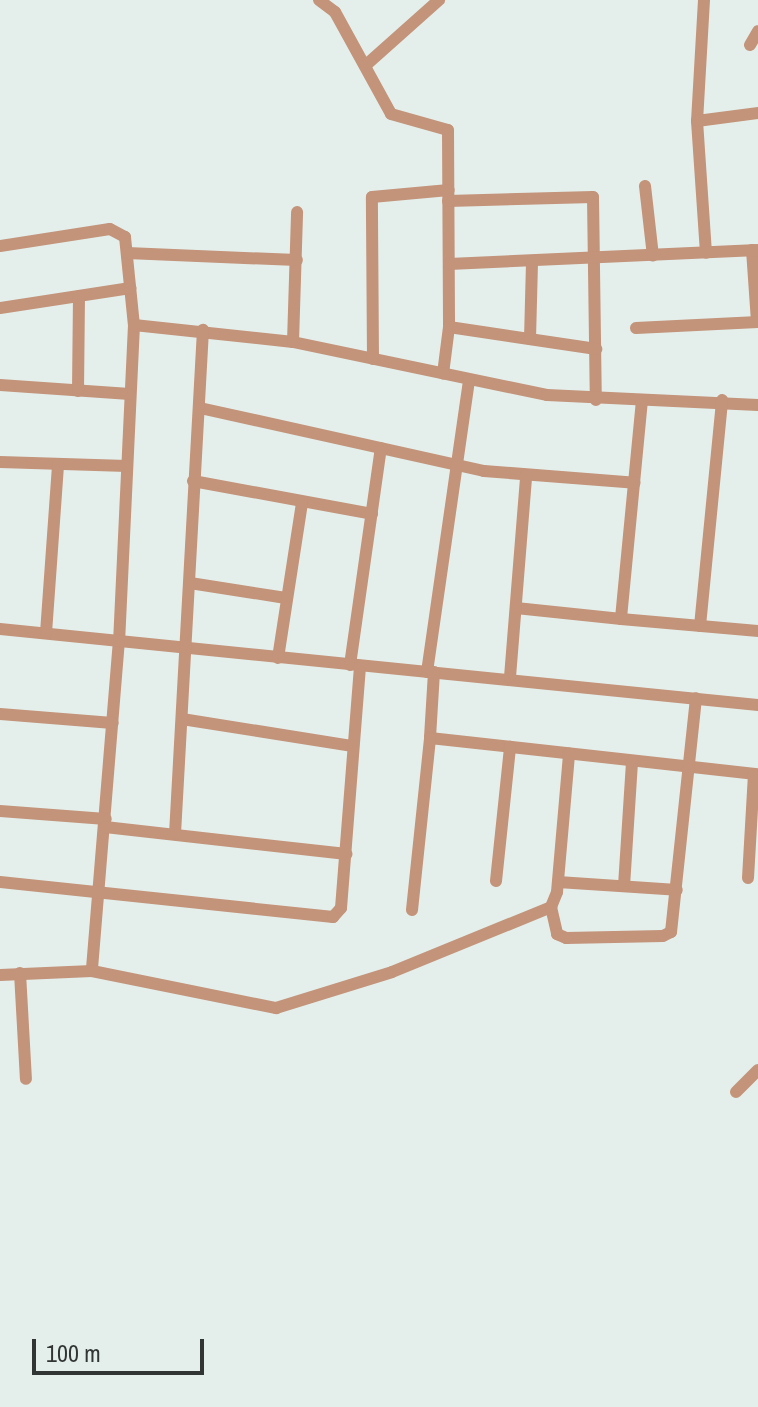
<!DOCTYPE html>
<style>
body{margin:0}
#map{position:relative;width:758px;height:1407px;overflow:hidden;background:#e4efeb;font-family:"Archivo Narrow",sans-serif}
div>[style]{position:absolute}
.minor>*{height:12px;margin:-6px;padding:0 6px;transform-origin:6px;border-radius:6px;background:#c3937a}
span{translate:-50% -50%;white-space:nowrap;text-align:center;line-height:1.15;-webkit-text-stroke:6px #e4efeb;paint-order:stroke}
.scale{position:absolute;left:32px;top:1339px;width:172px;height:36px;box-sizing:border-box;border:4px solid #313534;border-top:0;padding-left:10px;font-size:24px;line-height:28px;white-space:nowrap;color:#313534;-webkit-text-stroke:6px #e4efeb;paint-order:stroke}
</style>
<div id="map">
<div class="minor">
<i style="left:319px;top:0;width:20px;rotate:37deg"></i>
<i style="left:335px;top:12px;width:116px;rotate:61.2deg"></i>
<i style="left:391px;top:114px;width:59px;rotate:15.7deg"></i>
<i style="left:448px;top:130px;width:197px;rotate:89.7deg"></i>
<i style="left:449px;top:327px;width:47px;rotate:97.3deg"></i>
<i style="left:704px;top:0;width:121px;rotate:93.3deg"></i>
<i style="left:697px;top:121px;width:132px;rotate:86.1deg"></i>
<i style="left:750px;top:45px;width:16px;rotate:-60deg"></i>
<i style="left:366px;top:65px;width:98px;rotate:-41.7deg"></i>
<i style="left:697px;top:121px;width:62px;rotate:-7.5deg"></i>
<i style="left:645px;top:186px;width:70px;rotate:83.5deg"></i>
<i style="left:448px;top:201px;width:145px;rotate:-1.6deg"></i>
<i style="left:593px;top:197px;width:203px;rotate:89.2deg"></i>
<i style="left:0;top:246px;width:111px;rotate:-8.8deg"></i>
<i style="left:110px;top:229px;width:17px;rotate:28deg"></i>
<i style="left:125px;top:237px;width:88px;rotate:84.2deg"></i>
<i style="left:134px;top:325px;width:315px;rotate:92.7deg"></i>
<i style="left:119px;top:640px;width:332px;rotate:94.7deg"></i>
<i style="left:752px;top:250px;width:72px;rotate:86deg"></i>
<i style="left:127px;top:253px;width:170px;rotate:2.4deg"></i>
<i style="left:449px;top:264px;width:309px;rotate:-2.6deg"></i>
<i style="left:0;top:308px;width:132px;rotate:-8.7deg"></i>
<i style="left:134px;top:325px;width:160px;rotate:6.1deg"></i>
<i style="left:293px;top:342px;width:259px;rotate:11.8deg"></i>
<i style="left:547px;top:395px;width:211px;rotate:2.7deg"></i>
<i style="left:449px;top:327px;width:149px;rotate:8.5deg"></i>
<i style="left:636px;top:328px;width:122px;rotate:-2.8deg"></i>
<i style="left:530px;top:339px;width:78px;rotate:-88.5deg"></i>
<i style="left:293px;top:342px;width:130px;rotate:-88.2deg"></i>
<i style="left:373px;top:359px;width:162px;rotate:-90.4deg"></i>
<i style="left:372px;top:197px;width:77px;rotate:-5.2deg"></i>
<i style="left:0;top:385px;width:130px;rotate:4deg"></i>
<i style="left:78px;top:391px;width:95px;rotate:-89.4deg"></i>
<i style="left:642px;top:400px;width:220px;rotate:95.5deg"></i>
<i style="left:621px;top:619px;width:138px;rotate:5deg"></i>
<i style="left:200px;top:408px;width:291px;rotate:12.5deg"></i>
<i style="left:484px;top:471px;width:151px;rotate:4.5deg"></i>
<i style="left:0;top:462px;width:127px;rotate:1.8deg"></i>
<i style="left:193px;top:481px;width:182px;rotate:10.4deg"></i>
<i style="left:190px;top:583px;width:97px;rotate:8.9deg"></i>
<i style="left:516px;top:608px;width:106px;rotate:6deg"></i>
<i style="left:700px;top:626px;width:227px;rotate:-84.4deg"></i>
<i style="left:0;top:629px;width:762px;rotate:5.73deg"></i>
<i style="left:46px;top:633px;width:169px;rotate:-85.9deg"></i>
<i style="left:278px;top:658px;width:157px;rotate:-81.2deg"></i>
<i style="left:350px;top:665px;width:219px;rotate:-81.9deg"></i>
<i style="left:427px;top:672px;width:295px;rotate:-81.8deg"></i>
<i style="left:434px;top:672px;width:66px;rotate:93.5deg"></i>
<i style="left:430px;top:738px;width:330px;rotate:6.3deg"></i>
<i style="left:510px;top:677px;width:202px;rotate:-85.4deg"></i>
<i style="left:0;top:714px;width:113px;rotate:4.6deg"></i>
<i style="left:182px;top:719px;width:173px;rotate:9deg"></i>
<i style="left:0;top:811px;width:106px;rotate:4.3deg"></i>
<i style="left:105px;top:827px;width:243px;rotate:6.4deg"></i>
<i style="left:175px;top:834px;width:505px;rotate:-86.82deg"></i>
<i style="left:748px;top:878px;width:104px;rotate:-86.7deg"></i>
<i style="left:496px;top:881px;width:135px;rotate:-84deg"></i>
<i style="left:0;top:882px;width:335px;rotate:6deg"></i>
<i style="left:333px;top:917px;width:12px;rotate:-48deg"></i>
<i style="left:341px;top:908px;width:243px;rotate:-85.5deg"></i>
<i style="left:558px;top:882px;width:119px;rotate:3.8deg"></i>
<i style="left:624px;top:886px;width:125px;rotate:-86.3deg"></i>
<i style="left:551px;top:907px;width:28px;rotate:77deg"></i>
<i style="left:557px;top:934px;width:10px;rotate:24deg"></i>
<i style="left:566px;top:938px;width:97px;rotate:-1.2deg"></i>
<i style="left:663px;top:936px;width:9px;rotate:-27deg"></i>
<i style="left:671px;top:932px;width:235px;rotate:-83.9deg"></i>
<i style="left:412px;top:910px;width:173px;rotate:-84deg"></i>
<i style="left:20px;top:973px;width:106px;rotate:86.8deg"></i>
<i style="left:0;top:975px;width:92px;rotate:-2.5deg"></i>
<i style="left:92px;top:971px;width:188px;rotate:11.4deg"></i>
<i style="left:276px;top:1008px;width:121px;rotate:-17.2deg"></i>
<i style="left:392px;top:972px;width:172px;rotate:-22.2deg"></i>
<i style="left:551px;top:907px;width:16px;rotate:-68deg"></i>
<i style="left:557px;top:892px;width:139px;rotate:-85deg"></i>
<i style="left:736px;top:1092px;width:31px;rotate:-45deg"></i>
</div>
<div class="scale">100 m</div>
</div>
